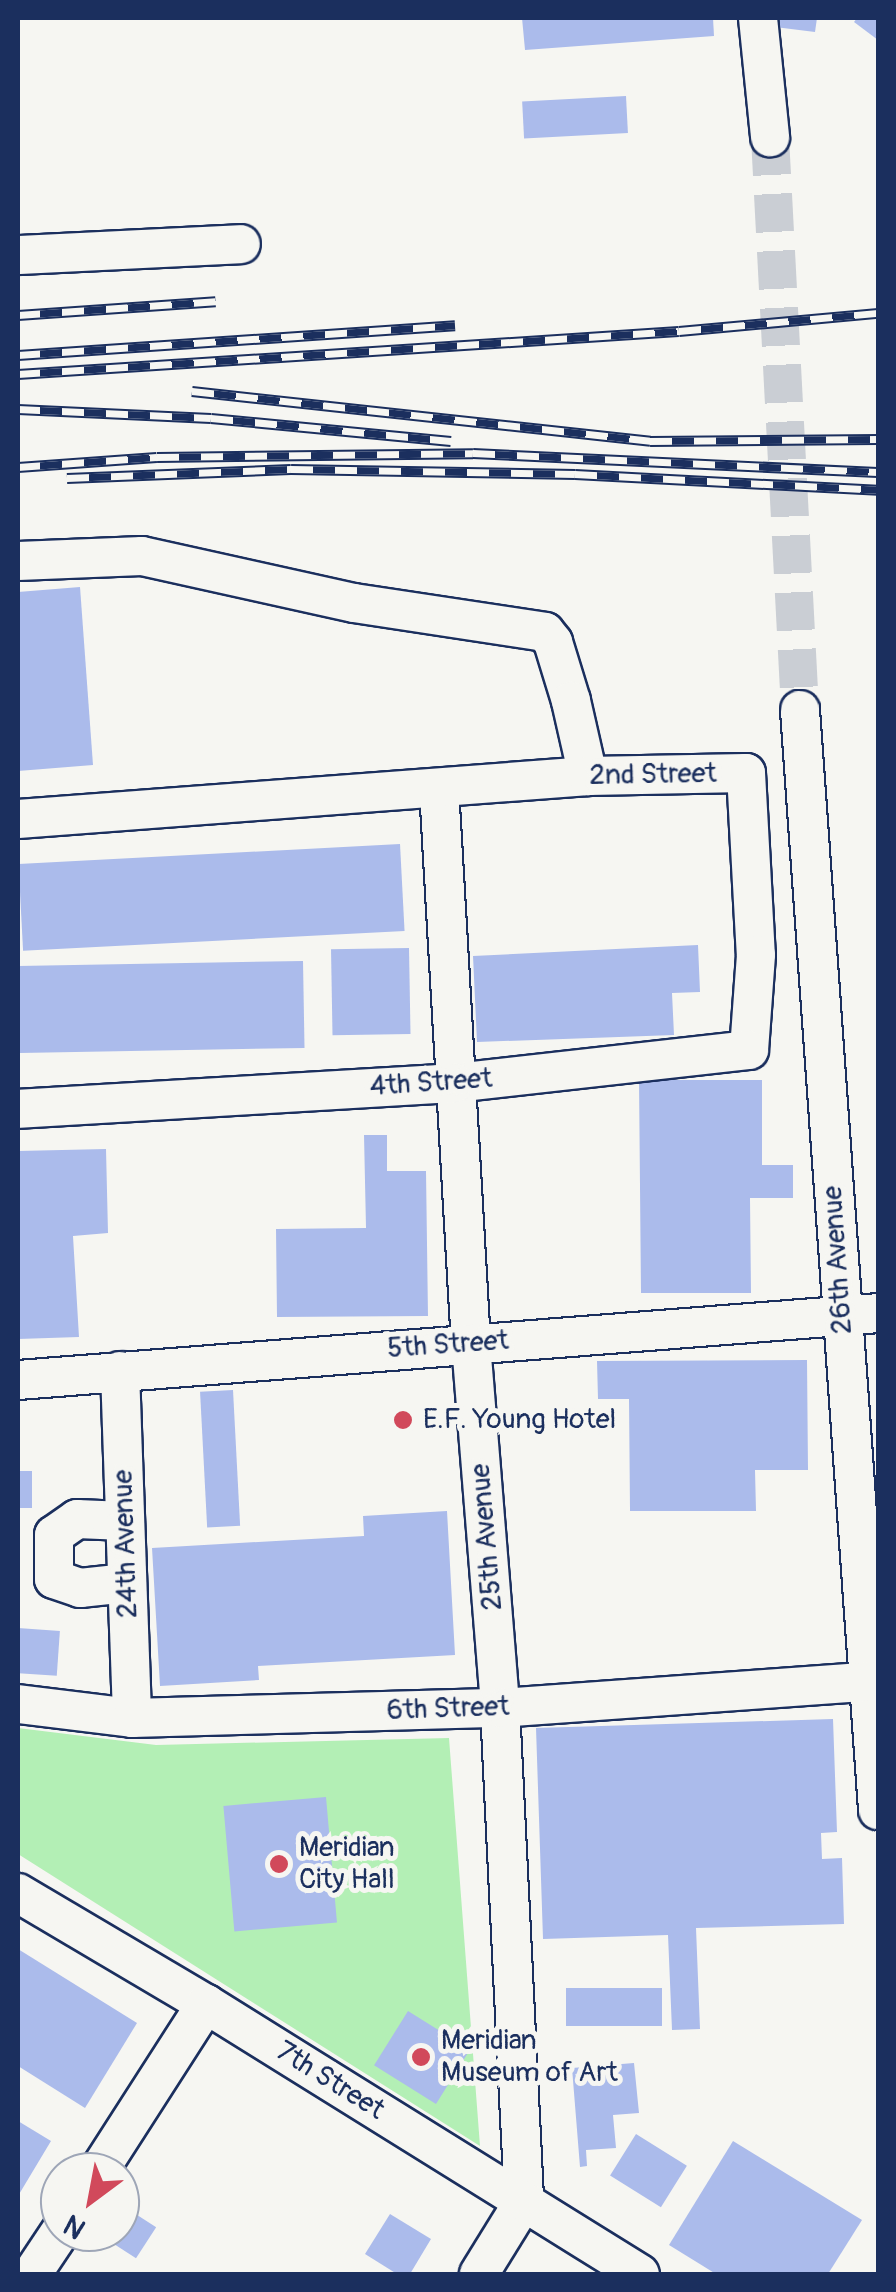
<!DOCTYPE html>
<style>
body{margin:0}
#map{position:relative;width:896px;height:2292px;overflow:hidden;background:#f6f6f2;font-family:Pangolin,sans-serif}
div>[style]{position:absolute}
.green>*{inset:0;background:#b3efb5}
.building>*{inset:0;background:#abbbeb;transform-origin:0 0}
.minor-tunnel>*{height:38px;margin-top:-19px;transform-origin:0;background:repeating-linear-gradient(90deg,#caced4 0 38px,transparent 0 57px)}
.roads{filter:drop-shadow(2px 0 #1b2f5e) drop-shadow(-2px 0 #1b2f5e) drop-shadow(0 2px #1b2f5e) drop-shadow(0 -2px #1b2f5e)}
.minor>*{height:38px;margin:-19px;padding:0 19px;transform-origin:19px;border-radius:19px;background:#f6f6f2}
.rail>*{height:11px;margin-top:-5.5px;transform-origin:0;background:repeating-linear-gradient(90deg,#f6f6f2 0 22px,#1b2f5e 0 44px);box-sizing:border-box;border-block:2px solid #1b2f5e}
.dots>*{width:28px;height:28px;translate:-50% -50%;box-sizing:border-box;border:5px solid #f6f6f2;border-radius:50%}
span{translate:-50% -50%;white-space:nowrap;text-align:center;line-height:1.15;-webkit-text-stroke:10px #f6f6f2;paint-order:stroke}
.street-label{font-size:28px;color:#1b2f5e}
.poi-label{font-size:28px;color:#1b2f5e}
.left{translate:0 -50%;text-align:left}
.frame{position:absolute;inset:0;border:20px solid #1b2f5e;pointer-events:none}
.north{position:absolute;left:40px;top:2152px;width:100px;height:100px;box-sizing:border-box;background:#f6f6f2;border:2px solid #9ea6b7;border-radius:50%;rotate:212deg;font-size:28px;font-weight:700;line-height:40px;text-align:center;color:#1b2f5e}
.north::after{content:'';display:block;margin:auto;width:35px;height:45px;background:#d1495b;clip-path:polygon(50% 0,100% 100%,50% 72%,0 100%)}
</style>
<div id="map">
<div class="green">
<i style="clip-path:polygon(18px 1728px,156px 1745px,449px 1738px,480px 2146px,18px 1854px)"></i>
</div>
<div class="building">
<i style="clip-path:polygon(522px 18px,713px 18px,714px 36px,525px 50px)"></i>
<i style="clip-path:polygon(776px 18px,817px 18px,815px 32px,775px 27px)"></i>
<i style="clip-path:polygon(857px 18px,878px 18px,878px 40px,854px 22px)"></i>
<i style="left:626px;top:96px;width:37px;height:104px;rotate:87deg"></i>
<i style="clip-path:polygon(80px 587px,93px 765px,18px 771px,18px 592px)"></i>
<i style="left:400px;top:844px;width:87px;height:382px;rotate:87deg"></i>
<i style="clip-path:polygon(698px 945px,700px 992px,672px 993px,674px 1035px,477px 1042px,473px 956px)"></i>
<i style="left:409px;top:948px;width:86px;height:78px;rotate:89deg"></i>
<i style="left:303px;top:961px;width:87px;height:285px;rotate:89deg"></i>
<i style="clip-path:polygon(639px 1080px,762px 1080px,762px 1165px,793px 1165px,793px 1198px,750px 1198px,751px 1293px,641px 1293px)"></i>
<i style="clip-path:polygon(364px 1135px,387px 1135px,387px 1171px,426px 1171px,428px 1316px,277px 1317px,276px 1229px,366px 1228px)"></i>
<i style="clip-path:polygon(106px 1149px,108px 1233px,73px 1236px,79px 1337px,18px 1339px,18px 1151px)"></i>
<i style="clip-path:polygon(807px 1360px,808px 1470px,755px 1470px,756px 1511px,630px 1511px,629px 1399px,598px 1399px,597px 1361px)"></i>
<i style="left:233px;top:1390px;width:136px;height:33px;rotate:87deg"></i>
<i style="left:18px;top:1471px;width:14px;height:37px"></i>
<i style="clip-path:polygon(447px 1511px,455px 1655px,258px 1666px,259px 1680px,160px 1686px,152px 1548px,364px 1536px,363px 1516px)"></i>
<i style="left:18px;top:1628px;width:42px;height:45px;rotate:4deg"></i>
<i style="clip-path:polygon(833px 1719px,837px 1832px,821px 1833px,822px 1859px,842px 1858px,844px 1924px,696px 1928px,700px 2029px,672px 2030px,668px 1935px,543px 1939px,536px 1728px)"></i>
<i style="left:326px;top:1797px;width:126px;height:103px;rotate:85deg"></i>
<i style="clip-path:polygon(18px 1949px,137px 2023px,85px 2108px,18px 2066px)"></i>
<i style="left:566px;top:1988px;width:96px;height:38px"></i>
<i style="left:408px;top:2011px;width:73px;height:64px;rotate:32deg"></i>
<i style="clip-path:polygon(634px 2063px,639px 2113px,613px 2115px,616px 2148px,586px 2150px,587px 2166px,580px 2167px,572px 2068px)"></i>
<i style="clip-path:polygon(18px 2121px,51px 2141px,18px 2196px)"></i>
<i style="left:636px;top:2134px;width:60px;height:49px;rotate:32deg"></i>
<i style="clip-path:polygon(733px 2141px,862px 2220px,828px 2274px,716px 2274px,669px 2245px)"></i>
<i style="left:131px;top:2211px;width:30px;height:37px;rotate:33deg"></i>
<i style="clip-path:polygon(390px 2214px,431px 2239px,410px 2274px,397px 2274px,365px 2254px)"></i>
</div>
<div class="minor-tunnel">
<i style="left:770px;top:137px;width:574px;rotate:87deg"></i>
</div>
<div class="roads">
<div class="minor">
<i style="left:758px;top:18px;width:120px;rotate:84.2deg"></i>
<i style="left:18px;top:255px;width:223px;rotate:-2.8deg"></i>
<i style="left:18px;top:561px;width:124px;rotate:-2.3deg"></i>
<i style="left:142px;top:556px;width:217px;rotate:12.5deg"></i>
<i style="left:354px;top:603px;width:193px;rotate:8.6deg"></i>
<i style="left:545px;top:632px;width:13px;rotate:51deg"></i>
<i style="left:553px;top:642px;width:62px;rotate:73deg"></i>
<i style="left:571px;top:701px;width:77px;rotate:77.2deg"></i>
<i style="left:800px;top:710px;width:1103px;rotate:85.94deg"></i>
<i style="left:439px;top:788px;width:557px;rotate:86.71deg"></i>
<i style="left:471px;top:1344px;width:365px;rotate:85.4deg"></i>
<i style="left:500px;top:1708px;width:494px;rotate:87.2deg"></i>
<i style="left:524px;top:2201px;width:86px;rotate:121.7deg"></i>
<i style="left:18px;top:819px;width:572px;rotate:-4.31deg"></i>
<i style="left:588px;top:776px;width:158px;rotate:-1.1deg"></i>
<i style="left:746px;top:773px;width:182px;rotate:86.9deg"></i>
<i style="left:756px;top:955px;width:95px;rotate:94.2deg"></i>
<i style="left:749px;top:1050px;width:296px;rotate:173.6deg"></i>
<i style="left:455px;top:1083px;width:438px;rotate:176.6deg"></i>
<i style="left:120px;top:1371px;width:347px;rotate:88deg"></i>
<i style="left:18px;top:1380px;width:863px;rotate:-4.45deg"></i>
<i style="left:125px;top:1521px;width:48px;rotate:-177.6deg"></i>
<i style="left:77px;top:1519px;width:28px;rotate:145deg"></i>
<i style="left:54px;top:1535px;width:44px;rotate:90deg"></i>
<i style="left:54px;top:1579px;width:28px;rotate:19deg"></i>
<i style="left:80px;top:1588px;width:47px;rotate:-6.1deg"></i>
<i style="left:18px;top:1704px;width:115px;rotate:7deg"></i>
<i style="left:132px;top:1718px;width:368px;rotate:-1.6deg"></i>
<i style="left:500px;top:1708px;width:379px;rotate:-4.1deg"></i>
<i style="left:18px;top:1893px;width:218px;rotate:30.6deg"></i>
<i style="left:206px;top:2004px;width:511px;rotate:31.89deg"></i>
<i style="left:98px;top:2172px;width:200px;rotate:-57.3deg"></i>
<i style="left:32px;top:2274px;width:50px;rotate:-56.3deg"></i>
</div>
</div>
<div class="rail">
<i style="left:18px;top:315px;width:198px;rotate:-4deg"></i>
<i style="left:18px;top:355px;width:438px;rotate:-3.9deg"></i>
<i style="left:18px;top:374px;width:662px;rotate:-3.72deg"></i>
<i style="left:679px;top:331px;width:200px;rotate:-5.2deg"></i>
<i style="left:192px;top:391px;width:461px;rotate:6.2deg"></i>
<i style="left:650px;top:441px;width:228px;rotate:-0.5deg"></i>
<i style="left:18px;top:409px;width:193px;rotate:2.7deg"></i>
<i style="left:211px;top:418px;width:241px;rotate:5.5deg"></i>
<i style="left:18px;top:467px;width:139px;rotate:-4.1deg"></i>
<i style="left:157px;top:457px;width:316px;rotate:-0.7deg"></i>
<i style="left:473px;top:453px;width:405px;rotate:2.7deg"></i>
<i style="left:67px;top:478px;width:224px;rotate:-2.3deg"></i>
<i style="left:291px;top:469px;width:284px;rotate:1deg"></i>
<i style="left:575px;top:474px;width:303px;rotate:3deg"></i>
</div>
<div class="dots">
<i style="left:403px;top:1420px;background:#d1495b"></i>
<i style="left:279px;top:1864px;background:#d1495b"></i>
<i style="left:421px;top:2057px;background:#d1495b"></i>
</div>
<div class="street-label">
<span style="left:653px;top:775px;rotate:-1deg">2nd Street</span>
<span style="left:431px;top:1083px;rotate:-4deg">4th Street</span>
<span style="left:838px;top:1260px;rotate:-94deg">26th Avenue</span>
<span style="left:448px;top:1345px;rotate:-4deg">5th Street</span>
<span style="left:487px;top:1537px;rotate:-95deg">25th Avenue</span>
<span style="left:126px;top:1544px;rotate:-92deg">24th Avenue</span>
<span style="left:448px;top:1709px;rotate:-2deg">6th Street</span>
<span style="left:330px;top:2081px;rotate:32deg">7th Street</span>
</div>
<div class="poi-label">
<span class="left" style="left:423px;top:1420px">E.F. Young Hotel</span>
<span class="left" style="left:299px;top:1864px">Meridian<br>City Hall</span>
<span class="left" style="left:441px;top:2057px">Meridian<br>Museum of Art</span>
</div>
<div class="frame"></div>
<div class="north">N</div>
</div>
